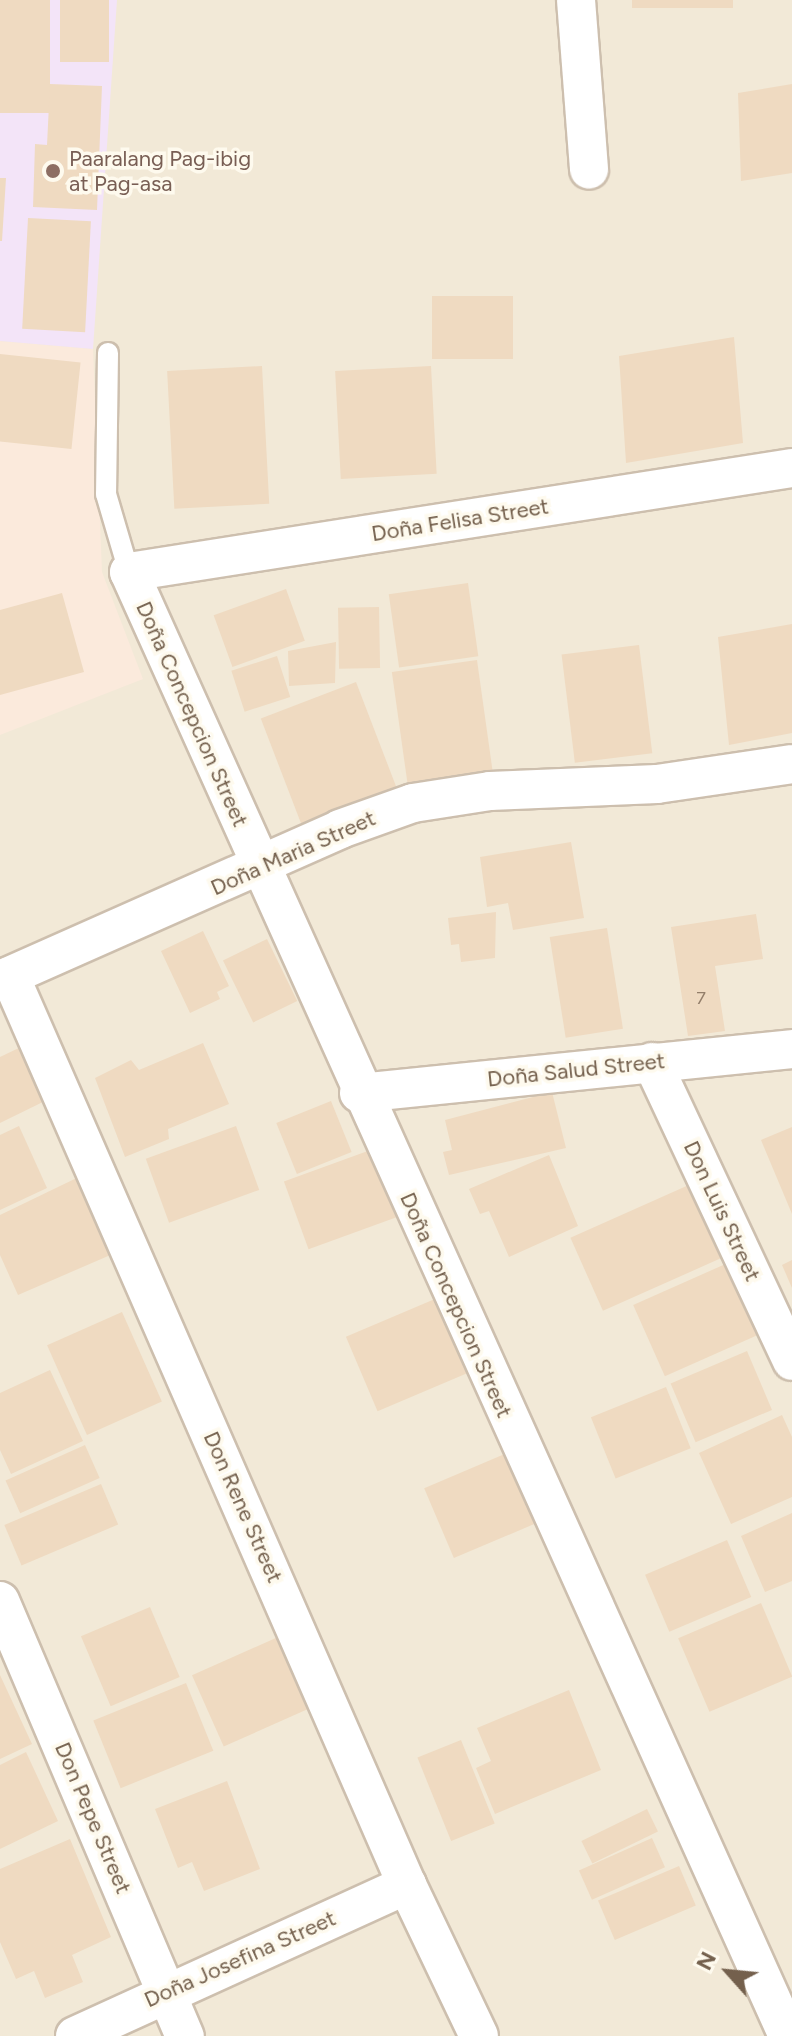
<!DOCTYPE html>
<meta charset="utf-8">
<style>
body{margin:0}
#map{position:relative;width:792px;height:2036px;overflow:hidden;background:#fbf6e8;font-family:Figtree,sans-serif}
div>[style]{position:absolute}
.residential>*{inset:0;background:#f2e9d7;transform-origin:0 0}
.commercial>*{inset:0;background:#fbeadc}
.education>*{inset:0;background:#f3e4f8}
.building>*{inset:0;background:#efdac1;transform-origin:0 0}
.roads{filter:drop-shadow(2px 0 #cdbfae) drop-shadow(-2px 0 #cdbfae) drop-shadow(0 2px #cdbfae) drop-shadow(0 -2px #cdbfae)}
.service>*{height:20px;margin:-10px;padding:0 10px;transform-origin:10px;border-radius:10px;background:#fff}
.minor>*{height:38px;margin:-19px;padding:0 19px;transform-origin:19px;border-radius:19px;background:#fff}
.dots>*{width:22px;height:22px;translate:-50% -50%;box-sizing:border-box;border:4px solid #fefaee;border-radius:50%}
span{translate:-50% -50%;white-space:nowrap;text-align:center;line-height:1.15;-webkit-text-stroke:7px #fefaee;paint-order:stroke}
.number-label{font-size:18px;color:#937e6a}
.number-label span{-webkit-text-stroke-width:0}
.education-label{font-size:22px;color:#785e54}
.left{translate:0 -50%;text-align:left}
.street-label{font-size:22px;color:#74604d}
.north{position:absolute;left:688px;top:1932px;width:80px;height:80px;-webkit-text-stroke:6px #fefaee;paint-order:stroke;rotate:297deg;font-size:22px;font-weight:700;line-height:32px;text-align:center;color:#74604d}
.north::after{content:'';display:block;margin:auto;width:28px;height:36px;background:#74604d;clip-path:polygon(50% 0,100% 100%,50% 72%,0 100%)}
</style>
<div id="map">
<div class="residential">
<i style="left:0;top:0;width:792px;height:2036px"></i>
</div>
<div class="commercial">
<i style="clip-path:polygon(0 341px,93px 349px,102px 572px,143px 679px,0 735px)"></i>
</div>
<div class="education">
<i style="clip-path:polygon(0 0,117px 0,93px 349px,0 341px)"></i>
</div>
<div class="building">
<i style="left:0;top:0;width:50px;height:113px"></i>
<i style="left:60px;top:0;width:49px;height:62px"></i>
<i style="left:632px;top:0;width:101px;height:8px"></i>
<i style="clip-path:polygon(50px 84px,102px 86px,97px 210px,33px 207px,35px 144px,47px 145px)"></i>
<i style="clip-path:polygon(792px 84px,792px 173px,741px 181px,738px 93px)"></i>
<i style="clip-path:polygon(0 178px,6px 178px,2px 241px,0 241px)"></i>
<i style="left:28px;top:218px;width:63px;height:111px;rotate:3deg"></i>
<i style="left:513px;top:296px;width:63px;height:81px;rotate:90deg"></i>
<i style="clip-path:polygon(734px 337px,743px 443px,626px 463px,619px 356px)"></i>
<i style="left:0;top:354px;width:81px;height:87px;rotate:6deg"></i>
<i style="left:262px;top:366px;width:138px;height:95px;rotate:87deg"></i>
<i style="left:431px;top:366px;width:108px;height:96px;rotate:87deg"></i>
<i style="left:468px;top:583px;width:74px;height:80px;rotate:82deg"></i>
<i style="left:286px;top:589px;width:55px;height:77px;rotate:70deg"></i>
<i style="clip-path:polygon(62px 593px,84px 672px,0 695px,0 610px)"></i>
<i style="left:379px;top:607px;width:61px;height:41px;rotate:89deg"></i>
<i style="clip-path:polygon(792px 624px,792px 733px,729px 745px,718px 637px)"></i>
<i style="clip-path:polygon(336px 642px,335px 683px,289px 686px,288px 651px)"></i>
<i style="left:639px;top:645px;width:109px;height:78px;rotate:83deg"></i>
<i style="left:277px;top:656px;width:43px;height:48px;rotate:72deg"></i>
<i style="left:477px;top:660px;width:114px;height:86px;rotate:82deg"></i>
<i style="left:356px;top:682px;width:113px;height:102px;rotate:69deg"></i>
<i style="clip-path:polygon(571px 842px,584px 918px,513px 930px,508px 903px,487px 907px,480px 857px)"></i>
<i style="clip-path:polygon(496px 912px,495px 958px,461px 962px,459px 944px,451px 945px,448px 918px)"></i>
<i style="clip-path:polygon(756px 914px,763px 959px,715px 966px,725px 1031px,688px 1036px,671px 927px)"></i>
<i style="left:607px;top:928px;width:102px;height:58px;rotate:81deg"></i>
<i style="clip-path:polygon(203px 931px,229px 986px,217px 992px,220px 999px,190px 1013px,161px 951px)"></i>
<i style="left:267px;top:939px;width:69px;height:49px;rotate:64deg"></i>
<i style="clip-path:polygon(203px 1043px,229px 1104px,168px 1129px,169px 1139px,125px 1157px,95px 1078px,131px 1060px,139px 1070px)"></i>
<i style="clip-path:polygon(25px 1045px,49px 1099px,0 1123px,0 1057px)"></i>
<i style="clip-path:polygon(552px 1092px,566px 1148px,449px 1175px,443px 1152px,452px 1150px,445px 1120px)"></i>
<i style="left:331px;top:1101px;width:55px;height:59px;rotate:68deg"></i>
<i style="clip-path:polygon(19px 1126px,47px 1188px,0 1210px,0 1135px)"></i>
<i style="left:236px;top:1126px;width:68px;height:96px;rotate:70deg"></i>
<i style="clip-path:polygon(792px 1127px,792px 1214px,761px 1140px)"></i>
<i style="left:376px;top:1148px;width:72px;height:98px;rotate:70deg"></i>
<i style="clip-path:polygon(549px 1155px,578px 1226px,509px 1257px,489px 1211px,480px 1214px,469px 1189px)"></i>
<i style="clip-path:polygon(87px 1173px,122px 1250px,18px 1295px,0 1255px,0 1215px)"></i>
<i style="left:691px;top:1184px;width:80px;height:132px;rotate:66deg"></i>
<i style="clip-path:polygon(792px 1260px,792px 1288px,782px 1265px)"></i>
<i style="left:730px;top:1262px;width:78px;height:106px;rotate:66deg"></i>
<i style="left:449px;top:1293px;width:81px;height:112px;rotate:67deg"></i>
<i style="left:122px;top:1312px;width:98px;height:82px;rotate:66deg"></i>
<i style="left:747px;top:1351px;width:64px;height:83px;rotate:67deg"></i>
<i style="clip-path:polygon(50px 1370px,83px 1441px,11px 1474px,0 1450px,0 1393px)"></i>
<i style="left:666px;top:1387px;width:66px;height:81px;rotate:68deg"></i>
<i style="clip-path:polygon(782px 1415px,792px 1437px,792px 1497px,731px 1524px,699px 1453px)"></i>
<i style="left:85px;top:1445px;width:36px;height:87px;rotate:66deg"></i>
<i style="left:507px;top:1453px;width:76px;height:90px;rotate:67deg"></i>
<i style="left:101px;top:1484px;width:44px;height:105px;rotate:67deg"></i>
<i style="clip-path:polygon(792px 1513px,792px 1581px,765px 1592px,741px 1536px)"></i>
<i style="left:727px;top:1540px;width:62px;height:89px;rotate:67deg"></i>
<i style="left:761px;top:1603px;width:80px;height:90px;rotate:67deg"></i>
<i style="left:150px;top:1607px;width:76px;height:75px;rotate:67deg"></i>
<i style="left:287px;top:1633px;width:78px;height:104px;rotate:66deg"></i>
<i style="clip-path:polygon(0 1675px,32px 1744px,0 1759px)"></i>
<i style="left:186px;top:1683px;width:73px;height:100px;rotate:68deg"></i>
<i style="clip-path:polygon(569px 1690px,601px 1770px,495px 1814px,476px 1768px,491px 1761px,477px 1728px)"></i>
<i style="left:461px;top:1740px;width:90px;height:47px;rotate:68deg"></i>
<i style="clip-path:polygon(26px 1752px,58px 1821px,0 1849px,0 1765px)"></i>
<i style="clip-path:polygon(227px 1781px,260px 1869px,204px 1891px,192px 1862px,178px 1868px,155px 1809px)"></i>
<i style="left:647px;top:1809px;width:25px;height:73px;rotate:64deg"></i>
<i style="left:652px;top:1838px;width:32px;height:80px;rotate:66deg"></i>
<i style="clip-path:polygon(70px 1839px,111px 1937px,72px 1955px,83px 1982px,45px 1998px,34px 1971px,16px 1979px,0 1942px,0 1869px)"></i>
<i style="left:679px;top:1866px;width:43px;height:88px;rotate:67deg"></i>
</div>
<div class="roads">
<div class="service">
<i style="left:108px;top:353px;width:141px;rotate:90.8deg"></i>
<i style="left:106px;top:494px;width:81px;rotate:73.6deg"></i>
</div>
<div class="minor">
<i style="left:576px;top:0;width:170px;rotate:85.6deg"></i>
<i style="left:10px;top:976px;width:992px;rotate:66.41deg"></i>
<i style="left:407px;top:1885px;width:167px;rotate:64.5deg"></i>
<i style="left:0;top:980px;width:372px;rotate:-23.9deg"></i>
<i style="left:340px;top:829px;width:77px;rotate:-19.6deg"></i>
<i style="left:413px;top:803px;width:78px;rotate:-8.9deg"></i>
<i style="left:490px;top:791px;width:167px;rotate:-2.4deg"></i>
<i style="left:657px;top:784px;width:136px;rotate:-8.4deg"></i>
<i style="left:652px;top:1062px;width:330px;rotate:64.9deg"></i>
<i style="left:359px;top:1093px;width:435px;rotate:-5.8deg"></i>
<i style="left:0;top:1601px;width:473px;rotate:67deg"></i>
<i style="left:75px;top:2036px;width:365px;rotate:-24.5deg"></i>
<i style="left:788px;top:2036px;width:1605px;rotate:-114.23deg"></i>
<i style="left:129px;top:572px;width:671px;rotate:-8.91deg"></i>
</div>
</div>
<div class="dots">
<i style="left:53px;top:171px;background:#8d6e63"></i>
</div>
<div class="number-label">
<span style="left:701px;top:998px">7</span>
</div>
<div class="education-label">
<span class="left" style="left:69px;top:171px">Paaralang Pag-ibig<br>at Pag-asa</span>
</div>
<div class="street-label">
<span style="left:460px;top:520px;rotate:-9deg">Doña Felisa Street</span>
<span style="left:192px;top:714px;rotate:66deg">Doña Concepcion Street</span>
<span style="left:293px;top:853px;rotate:-24deg">Doña Maria Street</span>
<span style="left:576px;top:1070px;rotate:-6deg">Doña Salud Street</span>
<span style="left:722px;top:1211px;rotate:65deg">Don Luis Street</span>
<span style="left:456px;top:1305px;rotate:66deg">Doña Concepcion Street</span>
<span style="left:243px;top:1507px;rotate:66deg">Don Rene Street</span>
<span style="left:93px;top:1818px;rotate:67deg">Don Pepe Street</span>
<span style="left:240px;top:1959px;rotate:-24deg">Doña Josefina Street</span>
</div>
<div class="north">N</div>
</div>
